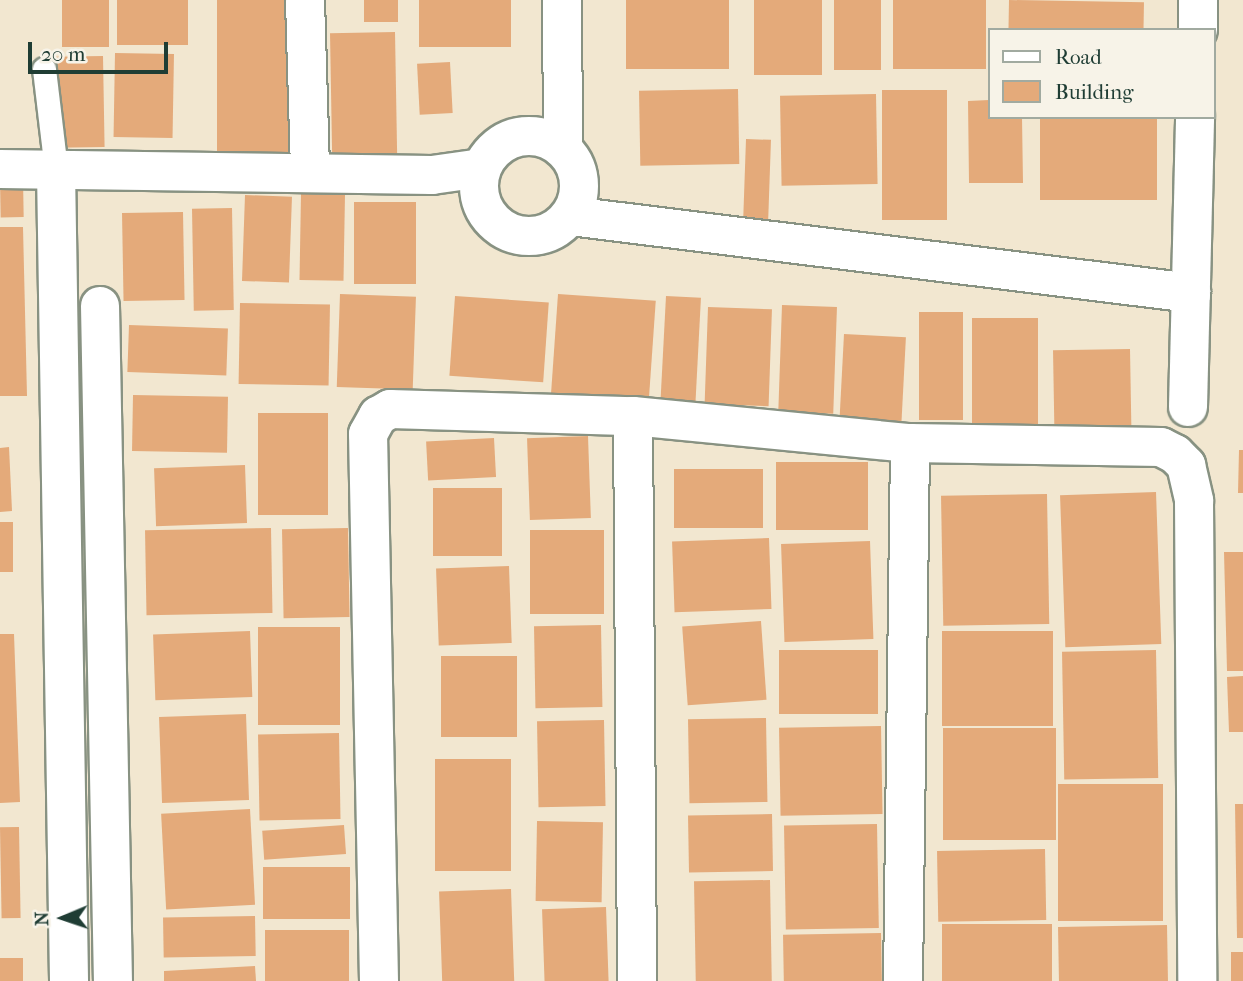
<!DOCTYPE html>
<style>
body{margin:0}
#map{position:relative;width:1243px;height:981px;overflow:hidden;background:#f2e7d0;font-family:"IM FELL French Canon",serif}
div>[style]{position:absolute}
.building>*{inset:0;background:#e4aa7a;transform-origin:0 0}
.roads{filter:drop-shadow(2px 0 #889282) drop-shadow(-2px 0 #889282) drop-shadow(0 2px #889282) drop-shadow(0 -2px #889282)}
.lane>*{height:23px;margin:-11.5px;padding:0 11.5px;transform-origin:11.5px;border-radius:11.5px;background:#fff}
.street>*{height:38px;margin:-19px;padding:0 19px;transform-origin:19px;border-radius:19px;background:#fff}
.street>.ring{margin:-19px;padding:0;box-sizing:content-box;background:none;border:38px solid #fff;border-radius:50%}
span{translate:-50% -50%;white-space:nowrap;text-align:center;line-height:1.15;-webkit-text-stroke:5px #f7f3e8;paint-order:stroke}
.legend{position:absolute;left:988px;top:28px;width:228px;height:91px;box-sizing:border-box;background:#f7f3e8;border:2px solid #a1aaa0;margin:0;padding:9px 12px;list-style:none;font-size:21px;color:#1f3d34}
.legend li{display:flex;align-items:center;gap:14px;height:35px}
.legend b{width:35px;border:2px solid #a1aaa0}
.north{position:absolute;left:28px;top:883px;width:70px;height:70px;-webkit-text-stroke:5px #f7f3e8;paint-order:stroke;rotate:268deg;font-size:19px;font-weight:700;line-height:28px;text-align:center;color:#1f3d34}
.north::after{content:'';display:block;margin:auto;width:24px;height:32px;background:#1f3d34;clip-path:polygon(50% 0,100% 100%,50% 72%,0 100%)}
.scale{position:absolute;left:28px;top:42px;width:140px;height:32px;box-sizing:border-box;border:4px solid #1f3d34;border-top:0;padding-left:9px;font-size:21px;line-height:24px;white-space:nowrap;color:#1f3d34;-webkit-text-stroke:5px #f7f3e8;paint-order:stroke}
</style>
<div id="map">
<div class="building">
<i style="left:62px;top:0;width:47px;height:47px"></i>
<i style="left:117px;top:0;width:71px;height:45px"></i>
<i style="left:217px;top:0;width:72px;height:164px"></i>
<i style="left:364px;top:0;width:34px;height:22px"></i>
<i style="left:419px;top:0;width:92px;height:47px"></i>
<i style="left:626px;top:0;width:103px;height:69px"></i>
<i style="left:754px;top:0;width:68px;height:75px"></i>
<i style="left:834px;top:0;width:47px;height:70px"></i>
<i style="left:893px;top:0;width:93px;height:69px"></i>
<i style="left:1009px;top:0;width:135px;height:30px;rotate:1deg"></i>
<i style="left:395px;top:32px;width:125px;height:65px;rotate:89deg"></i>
<i style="left:115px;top:53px;width:59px;height:84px;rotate:1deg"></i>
<i style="left:103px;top:56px;width:91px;height:50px;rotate:89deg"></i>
<i style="left:450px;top:62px;width:51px;height:33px;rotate:87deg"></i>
<i style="left:738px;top:89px;width:75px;height:99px;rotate:89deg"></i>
<i style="left:882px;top:90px;width:65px;height:130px"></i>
<i style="left:876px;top:94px;width:90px;height:96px;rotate:89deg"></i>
<i style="clip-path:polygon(989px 100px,989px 117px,1022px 117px,1023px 183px,969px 183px,968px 101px)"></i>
<i style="left:1040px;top:117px;width:117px;height:83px"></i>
<i style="left:746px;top:139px;width:25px;height:87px;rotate:2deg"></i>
<i style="left:23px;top:178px;width:39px;height:23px;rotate:89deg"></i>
<i style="left:301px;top:194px;width:44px;height:86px;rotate:1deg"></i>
<i style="left:245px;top:195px;width:47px;height:86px;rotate:2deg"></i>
<i style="left:416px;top:202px;width:82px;height:62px;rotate:90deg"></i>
<i style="left:232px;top:208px;width:102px;height:40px;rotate:89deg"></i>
<i style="left:183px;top:212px;width:88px;height:61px;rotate:89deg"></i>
<i style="clip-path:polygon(0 227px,23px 227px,27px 396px,0 396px)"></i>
<i style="left:340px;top:294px;width:76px;height:93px;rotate:2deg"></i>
<i style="left:558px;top:294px;width:98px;height:100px;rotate:4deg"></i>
<i style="left:455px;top:296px;width:94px;height:80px;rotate:4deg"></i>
<i style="left:666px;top:296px;width:35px;height:108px;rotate:3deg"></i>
<i style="left:240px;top:303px;width:90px;height:81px;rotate:1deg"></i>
<i style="left:782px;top:305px;width:55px;height:107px;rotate:2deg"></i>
<i style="left:708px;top:307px;width:64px;height:97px;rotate:2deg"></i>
<i style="left:919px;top:312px;width:44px;height:108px"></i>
<i style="left:972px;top:318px;width:66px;height:108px"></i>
<i style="left:129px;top:325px;width:99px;height:47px;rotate:2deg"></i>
<i style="left:844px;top:334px;width:62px;height:84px;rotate:3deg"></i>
<i style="left:1130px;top:349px;width:83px;height:77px;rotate:89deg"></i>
<i style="left:133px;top:395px;width:95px;height:56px;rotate:1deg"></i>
<i style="left:258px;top:413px;width:70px;height:102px"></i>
<i style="left:588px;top:436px;width:82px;height:61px;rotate:88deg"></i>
<i style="left:494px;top:438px;width:39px;height:68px;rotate:87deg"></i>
<i style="clip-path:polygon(9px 447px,12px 511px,0 512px,0 448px)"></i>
<i style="clip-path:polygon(1239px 450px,1243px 450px,1243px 493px,1238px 493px)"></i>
<i style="left:776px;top:462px;width:92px;height:68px"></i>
<i style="left:245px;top:465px;width:58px;height:91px;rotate:88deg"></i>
<i style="left:674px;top:469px;width:89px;height:59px"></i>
<i style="left:433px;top:488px;width:69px;height:68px"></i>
<i style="left:1156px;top:492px;width:152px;height:96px;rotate:88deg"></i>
<i style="left:1047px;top:494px;width:130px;height:106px;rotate:89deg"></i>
<i style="left:0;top:522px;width:13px;height:50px"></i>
<i style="left:271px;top:528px;width:85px;height:126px;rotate:89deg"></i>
<i style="left:348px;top:528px;width:89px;height:66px;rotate:89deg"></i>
<i style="left:530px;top:530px;width:74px;height:84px"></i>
<i style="left:769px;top:538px;width:71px;height:97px;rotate:88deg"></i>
<i style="left:870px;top:541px;width:98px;height:89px;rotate:88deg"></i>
<i style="clip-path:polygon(1224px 552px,1243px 552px,1243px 671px,1227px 671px)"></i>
<i style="left:509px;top:566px;width:77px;height:73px;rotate:88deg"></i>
<i style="left:761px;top:621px;width:79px;height:79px;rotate:86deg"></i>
<i style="left:601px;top:625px;width:82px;height:67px;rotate:89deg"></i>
<i style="left:258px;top:627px;width:82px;height:98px"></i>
<i style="left:250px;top:631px;width:66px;height:97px;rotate:88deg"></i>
<i style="left:1053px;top:631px;width:95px;height:111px;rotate:90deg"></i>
<i style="clip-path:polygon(0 634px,14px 634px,20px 802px,0 803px)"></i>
<i style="left:878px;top:650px;width:64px;height:99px;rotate:90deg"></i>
<i style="left:1156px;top:650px;width:128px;height:94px;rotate:89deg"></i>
<i style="left:441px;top:656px;width:76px;height:81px"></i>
<i style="clip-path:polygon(1243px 676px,1243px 732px,1229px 732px,1227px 677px)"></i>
<i style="left:246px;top:714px;width:86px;height:87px;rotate:88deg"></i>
<i style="left:766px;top:718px;width:84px;height:78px;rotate:89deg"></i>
<i style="left:604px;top:720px;width:86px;height:67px;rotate:89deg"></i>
<i style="left:881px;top:726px;width:88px;height:102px;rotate:89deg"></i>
<i style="left:943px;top:728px;width:113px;height:112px"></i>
<i style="left:339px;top:733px;width:86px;height:81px;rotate:89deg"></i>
<i style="left:435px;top:759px;width:76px;height:112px"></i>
<i style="left:1058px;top:784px;width:105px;height:137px"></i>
<i style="clip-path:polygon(1235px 804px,1243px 804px,1243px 938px,1237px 938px)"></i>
<i style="left:250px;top:809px;width:96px;height:89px;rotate:87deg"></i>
<i style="left:772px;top:814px;width:57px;height:84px;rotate:89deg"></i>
<i style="left:537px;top:821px;width:66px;height:80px;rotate:1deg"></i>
<i style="left:877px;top:824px;width:104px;height:93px;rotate:89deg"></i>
<i style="left:344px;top:825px;width:29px;height:82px;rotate:86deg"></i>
<i style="left:19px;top:827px;width:91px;height:19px;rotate:89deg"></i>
<i style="left:1045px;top:849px;width:71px;height:108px;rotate:89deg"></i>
<i style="left:263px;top:867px;width:87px;height:52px"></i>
<i style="left:770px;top:880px;width:101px;height:76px;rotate:89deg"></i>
<i style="left:511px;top:889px;width:92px;height:72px;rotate:88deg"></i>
<i style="left:606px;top:907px;width:74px;height:64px;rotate:88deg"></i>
<i style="left:255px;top:916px;width:40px;height:92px;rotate:89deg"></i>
<i style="left:1052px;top:924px;width:57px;height:110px;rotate:90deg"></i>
<i style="left:1167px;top:925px;width:56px;height:109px;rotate:89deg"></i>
<i style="left:265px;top:930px;width:84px;height:51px"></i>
<i style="left:881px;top:933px;width:48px;height:98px;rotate:89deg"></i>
<i style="left:1243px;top:952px;width:29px;height:12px;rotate:90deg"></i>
<i style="left:0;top:958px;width:23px;height:23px"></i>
<i style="clip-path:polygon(255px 966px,256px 981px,164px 981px,164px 971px)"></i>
</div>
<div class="roads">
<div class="lane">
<i style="left:44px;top:69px;width:102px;rotate:83.2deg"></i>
</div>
<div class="street">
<i style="left:305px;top:0;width:173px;rotate:88.3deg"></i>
<i style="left:562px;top:0;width:149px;rotate:89.6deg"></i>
<i style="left:1198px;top:30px;width:30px;rotate:-90deg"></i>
<i class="ring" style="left:479px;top:136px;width:62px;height:62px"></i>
<i style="left:0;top:169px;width:432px;rotate:0.8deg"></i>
<i style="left:432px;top:175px;width:50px;rotate:-8deg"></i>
<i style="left:56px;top:170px;width:811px;rotate:89.08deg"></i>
<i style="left:571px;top:216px;width:625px;rotate:7.08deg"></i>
<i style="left:100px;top:306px;width:675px;rotate:88.9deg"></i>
<i style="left:1188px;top:407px;width:290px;rotate:-88.6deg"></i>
<i style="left:633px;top:416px;width:565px;rotate:89.59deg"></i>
<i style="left:379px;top:981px;width:547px;rotate:-91.15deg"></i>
<i style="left:368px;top:434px;width:21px;rotate:-61deg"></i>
<i style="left:378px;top:416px;width:14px;rotate:-30deg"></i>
<i style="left:390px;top:409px;width:243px;rotate:1.7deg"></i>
<i style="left:633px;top:416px;width:278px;rotate:5.6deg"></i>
<i style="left:910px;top:443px;width:251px;rotate:0.9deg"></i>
<i style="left:1161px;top:447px;width:16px;rotate:27deg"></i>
<i style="left:1175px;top:454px;width:16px;rotate:45deg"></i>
<i style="left:1186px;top:465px;width:37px;rotate:77deg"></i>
<i style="left:1194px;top:501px;width:480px;rotate:89.6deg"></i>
<i style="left:903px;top:981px;width:538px;rotate:-89.25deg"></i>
</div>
</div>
<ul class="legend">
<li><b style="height:9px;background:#fff"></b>Road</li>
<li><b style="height:19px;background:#e4aa7a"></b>Building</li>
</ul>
<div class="north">N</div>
<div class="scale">20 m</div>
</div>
